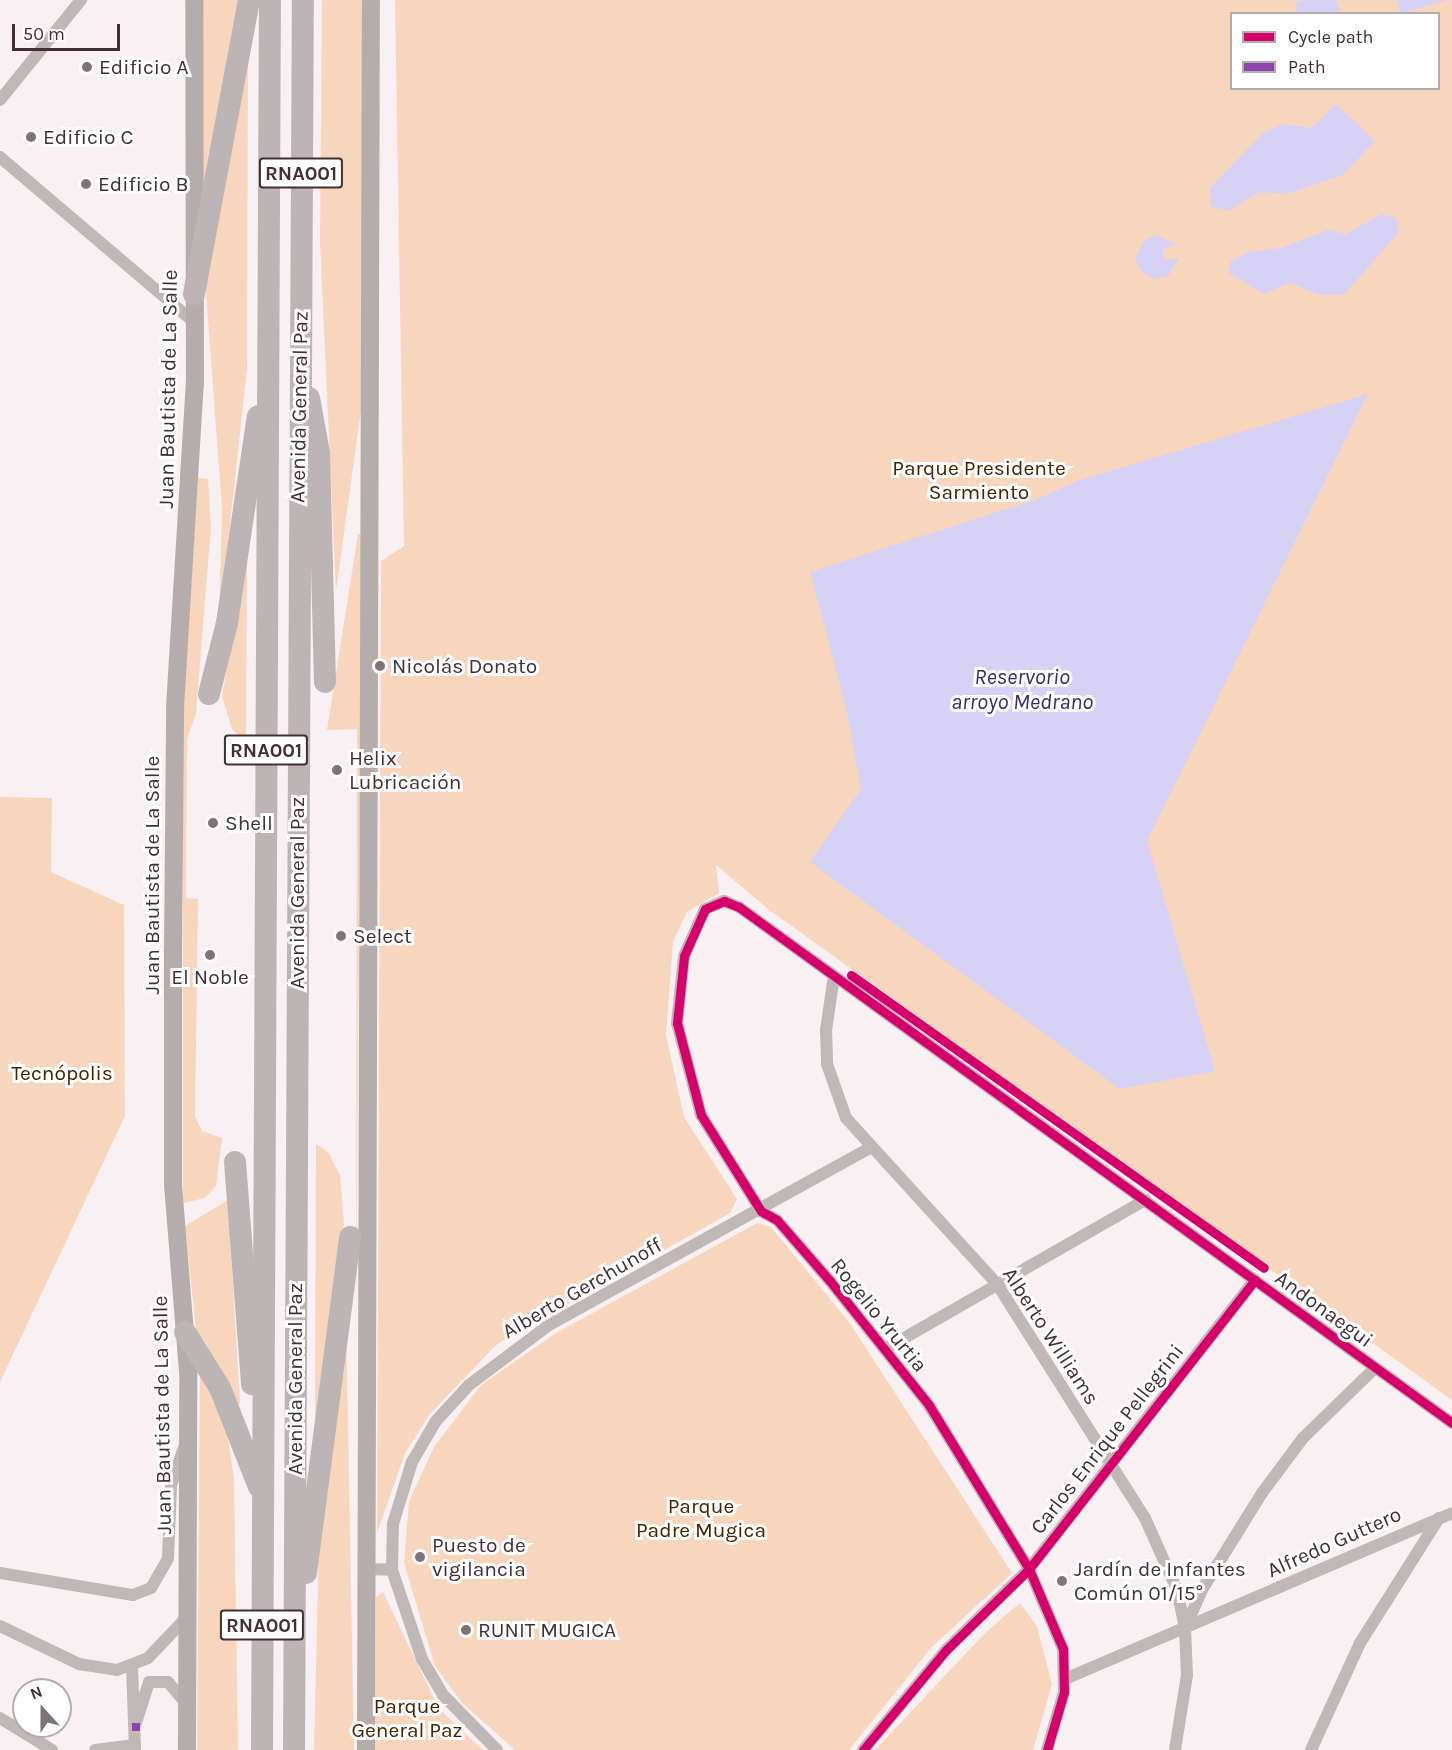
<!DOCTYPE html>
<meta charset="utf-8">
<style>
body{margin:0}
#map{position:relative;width:1452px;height:1750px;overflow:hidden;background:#f8f0f2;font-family:Karla,sans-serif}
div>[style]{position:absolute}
.green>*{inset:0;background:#f7d6bd}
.water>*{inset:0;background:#d8d1f6}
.street>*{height:12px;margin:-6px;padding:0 6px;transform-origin:6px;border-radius:6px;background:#bfb8b7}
.secondary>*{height:18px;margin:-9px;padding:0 9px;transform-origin:9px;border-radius:9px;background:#b5adac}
.highway>*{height:22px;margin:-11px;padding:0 11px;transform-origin:11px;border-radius:11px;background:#bdb4b5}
.quiet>*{height:8px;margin-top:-4px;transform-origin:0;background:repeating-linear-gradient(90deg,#8e44ad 0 15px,transparent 0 23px)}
.cycleway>*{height:9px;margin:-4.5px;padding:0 4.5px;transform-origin:4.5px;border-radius:4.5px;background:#d6006c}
.dots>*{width:16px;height:16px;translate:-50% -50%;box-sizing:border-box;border:3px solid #fefefe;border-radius:50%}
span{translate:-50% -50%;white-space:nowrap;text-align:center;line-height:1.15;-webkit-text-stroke:6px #fefefe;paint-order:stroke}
.shield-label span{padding:2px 4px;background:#fefefe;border:2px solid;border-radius:4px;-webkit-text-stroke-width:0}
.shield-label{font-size:20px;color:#403036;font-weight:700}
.poi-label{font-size:21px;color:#403036}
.left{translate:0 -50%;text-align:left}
.street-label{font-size:21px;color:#403036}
.park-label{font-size:21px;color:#452200}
.water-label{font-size:22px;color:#3a2870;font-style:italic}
.legend{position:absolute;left:1230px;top:12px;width:210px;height:78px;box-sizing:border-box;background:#fefefe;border:2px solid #b2acae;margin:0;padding:8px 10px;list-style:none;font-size:18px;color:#403036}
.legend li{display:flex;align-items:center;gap:12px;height:30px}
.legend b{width:30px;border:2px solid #b2acae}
.north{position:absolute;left:12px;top:1678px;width:60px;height:60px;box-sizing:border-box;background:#fefefe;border:2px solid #b2acae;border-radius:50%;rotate:339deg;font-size:16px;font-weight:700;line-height:24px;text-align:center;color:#403036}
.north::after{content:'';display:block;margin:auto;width:21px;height:27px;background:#807378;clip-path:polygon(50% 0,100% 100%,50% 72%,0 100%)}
.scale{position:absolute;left:12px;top:24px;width:108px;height:27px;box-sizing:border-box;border:3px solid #403036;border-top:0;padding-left:8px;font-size:18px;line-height:21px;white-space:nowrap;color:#403036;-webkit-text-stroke:4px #fefefe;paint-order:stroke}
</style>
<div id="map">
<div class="green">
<i style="clip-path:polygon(199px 0,238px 0,201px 212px)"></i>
<i style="clip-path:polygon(322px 0,363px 0,361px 410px,336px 591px,320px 242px)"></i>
<i style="clip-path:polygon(evenodd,395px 0,1452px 0,1452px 1400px,768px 909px,716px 865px,719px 893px,687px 912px,673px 941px,666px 1035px,684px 1117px,737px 1199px,730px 1213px,497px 1344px,429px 1415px,405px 1453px,377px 1533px,381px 561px,404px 546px,395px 0,1232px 14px,1438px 14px,1438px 88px,1232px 88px,1232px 14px)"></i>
<i style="clip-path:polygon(248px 61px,247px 368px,219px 625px,222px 508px,205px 279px)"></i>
<i style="clip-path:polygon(198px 478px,208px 479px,211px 526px,196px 714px,187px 739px,186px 898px,198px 899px,195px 1116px,202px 1131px,222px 1138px,216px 1186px,205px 1198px,183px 1203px,183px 699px)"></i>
<i style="clip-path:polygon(358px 534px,362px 534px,356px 1325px,357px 729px,327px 730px)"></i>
<i style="clip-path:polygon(247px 555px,246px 743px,232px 729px,222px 696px)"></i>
<i style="clip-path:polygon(0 797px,52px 798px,51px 872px,124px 905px,125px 1116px,0 1382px)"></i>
<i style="clip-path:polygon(316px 1144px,328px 1152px,340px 1175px,344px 1223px,315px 1427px)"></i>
<i style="clip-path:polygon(228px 1200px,240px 1403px,238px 1406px,196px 1330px,185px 1226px)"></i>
<i style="clip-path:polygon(757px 1223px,771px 1227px,849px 1322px,1012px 1573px,931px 1648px,849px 1750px,515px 1750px,462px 1703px,435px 1666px,404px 1563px,409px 1501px,434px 1447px,481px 1385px,556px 1333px)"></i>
<i style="clip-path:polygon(346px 1316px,354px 1750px,314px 1750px,319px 1544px)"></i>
<i style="clip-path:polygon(200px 1370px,226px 1425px,234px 1478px,238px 1750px,197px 1750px)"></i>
<i style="clip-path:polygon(383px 1592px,439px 1709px,483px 1750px,375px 1750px,376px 1597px)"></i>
<i style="clip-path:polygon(1020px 1603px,1037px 1626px,1052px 1684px,1033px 1750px,875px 1750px,986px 1632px)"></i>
</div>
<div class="water">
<i style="clip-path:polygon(1304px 0,1336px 0,1340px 13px,1298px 13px,1295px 3px)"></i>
<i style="clip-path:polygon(1396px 0,1447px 0,1401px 14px)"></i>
<i style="clip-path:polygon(1336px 104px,1375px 141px,1343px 175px,1287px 194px,1260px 192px,1228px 211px,1211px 206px,1210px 188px,1263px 133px,1284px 124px,1311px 128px)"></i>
<i style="clip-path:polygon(1382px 214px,1396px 218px,1399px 232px,1344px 295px,1320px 295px,1290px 283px,1264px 294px,1229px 273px,1230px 262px,1249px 252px,1281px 248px,1328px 230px,1346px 234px)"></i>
<i style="clip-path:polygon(1157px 235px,1176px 245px,1163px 249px,1164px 260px,1179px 258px,1168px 276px,1154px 279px,1142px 272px,1135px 259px,1144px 240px)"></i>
<i style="clip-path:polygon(1368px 394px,1147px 841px,1215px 1071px,1120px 1089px,810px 862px,861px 789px,847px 712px,810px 572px,1035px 500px,1080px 480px)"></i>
</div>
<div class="street">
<i style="left:0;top:100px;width:129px;rotate:-51deg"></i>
<i style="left:0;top:157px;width:256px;rotate:40.4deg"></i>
<i style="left:834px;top:976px;width:55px;rotate:98.4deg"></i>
<i style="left:826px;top:1030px;width:34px;rotate:88deg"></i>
<i style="left:827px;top:1064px;width:57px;rotate:70.6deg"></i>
<i style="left:846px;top:1118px;width:224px;rotate:47.7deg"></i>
<i style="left:997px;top:1284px;width:277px;rotate:57.7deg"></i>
<i style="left:1145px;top:1518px;width:79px;rotate:66deg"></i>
<i style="left:1177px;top:1590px;width:39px;rotate:78deg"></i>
<i style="left:1185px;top:1628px;width:47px;rotate:87.6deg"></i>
<i style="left:1187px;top:1675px;width:76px;rotate:99.1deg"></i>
<i style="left:885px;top:1349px;width:300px;rotate:-29.8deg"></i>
<i style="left:368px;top:1569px;width:24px;rotate:2deg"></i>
<i style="left:0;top:1573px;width:135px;rotate:9.4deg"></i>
<i style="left:133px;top:1595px;width:19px;rotate:-21deg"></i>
<i style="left:151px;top:1588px;width:34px;rotate:-60deg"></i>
<i style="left:168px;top:1558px;width:73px;rotate:-87.6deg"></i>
<i style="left:171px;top:1485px;width:39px;rotate:-71deg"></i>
<i style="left:0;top:1626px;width:88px;rotate:25.7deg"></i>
<i style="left:79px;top:1664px;width:38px;rotate:9deg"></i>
<i style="left:117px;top:1670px;width:33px;rotate:-21deg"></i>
<i style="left:148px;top:1658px;width:57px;rotate:-46.4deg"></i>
<i style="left:1185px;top:1628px;width:44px;rotate:-65.8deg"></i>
<i style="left:1203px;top:1588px;width:112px;rotate:-58.2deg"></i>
<i style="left:1262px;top:1493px;width:69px;rotate:-53.3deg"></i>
<i style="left:1303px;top:1438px;width:100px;rotate:-44.2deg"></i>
<i style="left:132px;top:1667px;width:83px;rotate:87.9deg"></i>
<i style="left:1065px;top:1679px;width:421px;rotate:-23.2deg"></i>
<i style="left:0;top:1718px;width:61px;rotate:31.6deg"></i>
<i style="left:136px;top:1723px;width:43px;rotate:-72.4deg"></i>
<i style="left:149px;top:1682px;width:19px"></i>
<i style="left:168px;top:1682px;width:30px;rotate:50deg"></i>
<i style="left:95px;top:1750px;width:40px;rotate:-7.1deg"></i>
<i style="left:497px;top:1750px;width:77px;rotate:-134.5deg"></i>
<i style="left:443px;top:1695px;width:42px;rotate:-120.3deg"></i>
<i style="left:422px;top:1659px;width:94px;rotate:-108.6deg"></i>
<i style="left:392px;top:1570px;width:46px;rotate:-88.8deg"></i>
<i style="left:393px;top:1524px;width:65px;rotate:-73deg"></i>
<i style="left:412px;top:1462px;width:48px;rotate:-59.7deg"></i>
<i style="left:436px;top:1421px;width:49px;rotate:-47.5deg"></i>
<i style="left:469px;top:1385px;width:100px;rotate:-36.9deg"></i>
<i style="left:549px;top:1325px;width:367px;rotate:-28.9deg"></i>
<i style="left:863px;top:1750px;width:130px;rotate:-50.3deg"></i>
<i style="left:946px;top:1650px;width:116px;rotate:-44.3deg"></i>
<i style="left:1029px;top:1569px;width:367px;rotate:-52deg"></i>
<i style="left:1047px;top:1750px;width:60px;rotate:-73.7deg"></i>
<i style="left:1064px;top:1692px;width:43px;rotate:-91.3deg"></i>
<i style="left:1063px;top:1649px;width:87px;rotate:-113deg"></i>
<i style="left:1029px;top:1569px;width:192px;rotate:-121.4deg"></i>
<i style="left:929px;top:1405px;width:159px;rotate:-128.6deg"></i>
<i style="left:830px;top:1281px;width:81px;rotate:-131deg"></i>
<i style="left:777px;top:1220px;width:18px;rotate:-151deg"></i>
<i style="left:761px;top:1211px;width:113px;rotate:-122deg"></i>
<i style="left:701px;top:1115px;width:95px;rotate:-104.6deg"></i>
<i style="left:677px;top:1023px;width:67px;rotate:-84deg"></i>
<i style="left:684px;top:956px;width:51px;rotate:-65.9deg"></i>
<i style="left:705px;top:909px;width:21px;rotate:-23deg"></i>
<i style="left:724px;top:901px;width:16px;rotate:22deg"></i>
<i style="left:739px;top:907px;width:880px;rotate:35.89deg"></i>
<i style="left:1311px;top:1750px;width:118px;rotate:-65.4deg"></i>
<i style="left:1360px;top:1643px;width:148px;rotate:-57.7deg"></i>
</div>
<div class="secondary">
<i style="left:187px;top:1750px;width:379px;rotate:-89.8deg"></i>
<i style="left:188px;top:1371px;width:188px;rotate:-94.6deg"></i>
<i style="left:173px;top:1184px;width:231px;rotate:-90deg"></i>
<i style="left:173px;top:953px;width:246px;rotate:-89.5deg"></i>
<i style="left:175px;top:707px;width:325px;rotate:-86.5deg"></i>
<i style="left:195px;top:383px;width:383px;rotate:-90.1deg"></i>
<i style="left:366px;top:1750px;width:1750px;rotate:-89.84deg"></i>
</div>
<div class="highway">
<i style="left:194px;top:294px;width:299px;rotate:-79.4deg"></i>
<i style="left:309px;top:398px;width:56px;rotate:79.7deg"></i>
<i style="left:319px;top:453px;width:229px;rotate:88.5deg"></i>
<i style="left:209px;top:694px;width:73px;rotate:-75.8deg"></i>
<i style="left:227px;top:623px;width:209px;rotate:-81.5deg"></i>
<i style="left:235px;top:1162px;width:223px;rotate:85.6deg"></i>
<i style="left:185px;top:1332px;width:66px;rotate:58deg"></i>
<i style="left:220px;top:1388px;width:106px;rotate:68.5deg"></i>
<i style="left:306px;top:1573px;width:339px;rotate:-82.5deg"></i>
<i style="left:262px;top:1750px;width:1750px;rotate:-89.74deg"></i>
<i style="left:294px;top:1750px;width:1750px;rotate:-89.71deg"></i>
</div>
<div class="quiet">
<i style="left:136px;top:1731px;width:8px;rotate:-90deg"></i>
</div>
<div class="cycleway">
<i style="left:851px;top:975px;width:506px;rotate:35.35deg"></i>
<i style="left:863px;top:1750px;width:130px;rotate:-50.3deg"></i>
<i style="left:946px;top:1650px;width:116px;rotate:-44.3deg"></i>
<i style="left:1029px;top:1569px;width:367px;rotate:-52deg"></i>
<i style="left:1047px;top:1750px;width:60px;rotate:-73.7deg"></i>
<i style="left:1064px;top:1692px;width:43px;rotate:-91.3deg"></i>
<i style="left:1063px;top:1649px;width:87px;rotate:-113deg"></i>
<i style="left:1029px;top:1569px;width:192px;rotate:-121.4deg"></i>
<i style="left:929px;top:1405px;width:159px;rotate:-128.6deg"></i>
<i style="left:830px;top:1281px;width:81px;rotate:-131deg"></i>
<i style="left:777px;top:1220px;width:18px;rotate:-151deg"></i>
<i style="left:761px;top:1211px;width:113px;rotate:-122deg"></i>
<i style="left:701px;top:1115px;width:95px;rotate:-104.6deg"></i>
<i style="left:677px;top:1023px;width:67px;rotate:-84deg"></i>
<i style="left:684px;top:956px;width:51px;rotate:-65.9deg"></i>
<i style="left:705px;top:909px;width:21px;rotate:-23deg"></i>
<i style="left:724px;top:901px;width:16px;rotate:22deg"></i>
<i style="left:739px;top:907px;width:880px;rotate:35.89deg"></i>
</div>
<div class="dots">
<i style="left:87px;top:67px;background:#807378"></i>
<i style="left:31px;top:137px;background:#807378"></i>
<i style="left:86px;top:184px;background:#807378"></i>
<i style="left:380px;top:666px;background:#807378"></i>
<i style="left:337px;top:770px;background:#807378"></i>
<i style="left:213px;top:823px;background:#807378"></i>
<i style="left:341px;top:936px;background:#807378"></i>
<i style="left:210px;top:955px;background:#807378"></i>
<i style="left:420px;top:1557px;background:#807378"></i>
<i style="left:1062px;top:1581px;background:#807378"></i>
<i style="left:466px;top:1630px;background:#807378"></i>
</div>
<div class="shield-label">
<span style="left:301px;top:173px">RNA001</span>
<span style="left:266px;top:750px">RNA001</span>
<span style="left:262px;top:1625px">RNA001</span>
</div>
<div class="poi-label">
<span class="left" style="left:99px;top:67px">Edificio A</span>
<span class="left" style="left:43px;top:137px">Edificio C</span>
<span class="left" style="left:98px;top:184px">Edificio B</span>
<span class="left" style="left:392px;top:666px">Nicolás Donato</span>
<span class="left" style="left:349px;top:770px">Helix<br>Lubricación</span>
<span class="left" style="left:225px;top:823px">Shell</span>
<span class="left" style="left:353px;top:936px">Select</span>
<span style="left:210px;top:977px">El Noble</span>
<span class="left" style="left:432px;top:1557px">Puesto de<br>vigilancia</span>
<span class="left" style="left:1074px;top:1581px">Jardín de Infantes<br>Común 01/15°</span>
<span class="left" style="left:478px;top:1630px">RUNIT MUGICA</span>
</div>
<div class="street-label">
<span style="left:168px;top:389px;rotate:-89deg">Juan Bautista de La Salle</span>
<span style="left:299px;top:407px;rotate:-89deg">Avenida General Paz</span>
<span style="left:152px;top:875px;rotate:-90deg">Juan Bautista de La Salle</span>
<span style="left:297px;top:893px;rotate:-90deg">Avenida General Paz</span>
<span style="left:582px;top:1288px;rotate:-30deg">Alberto Gerchunoff</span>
<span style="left:1324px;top:1309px;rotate:36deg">Andonaegui</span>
<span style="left:879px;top:1315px;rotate:51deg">Rogelio Yrurtia</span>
<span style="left:1051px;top:1336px;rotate:57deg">Alberto Williams</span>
<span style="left:295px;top:1379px;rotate:-90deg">Avenida General Paz</span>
<span style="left:162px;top:1415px;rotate:-91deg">Juan Bautista de La Salle</span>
<span style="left:1107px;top:1439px;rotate:-52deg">Carlos Enrique Pellegrini</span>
<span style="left:1334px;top:1542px;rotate:-24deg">Alfredo Guttero</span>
</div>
<div class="park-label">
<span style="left:979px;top:480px">Parque Presidente<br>Sarmiento</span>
<span style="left:62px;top:1073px">Tecnópolis</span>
<span style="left:701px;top:1518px">Parque<br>Padre Mugica</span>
<span style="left:407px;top:1718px">Parque<br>General Paz</span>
</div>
<div class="water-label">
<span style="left:1022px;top:690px">Reservorio<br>arroyo Medrano</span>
</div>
<ul class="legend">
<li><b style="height:8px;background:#d6006c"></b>Cycle path</li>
<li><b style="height:8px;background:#8e44ad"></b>Path</li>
</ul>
<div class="north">N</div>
<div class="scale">50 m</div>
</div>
